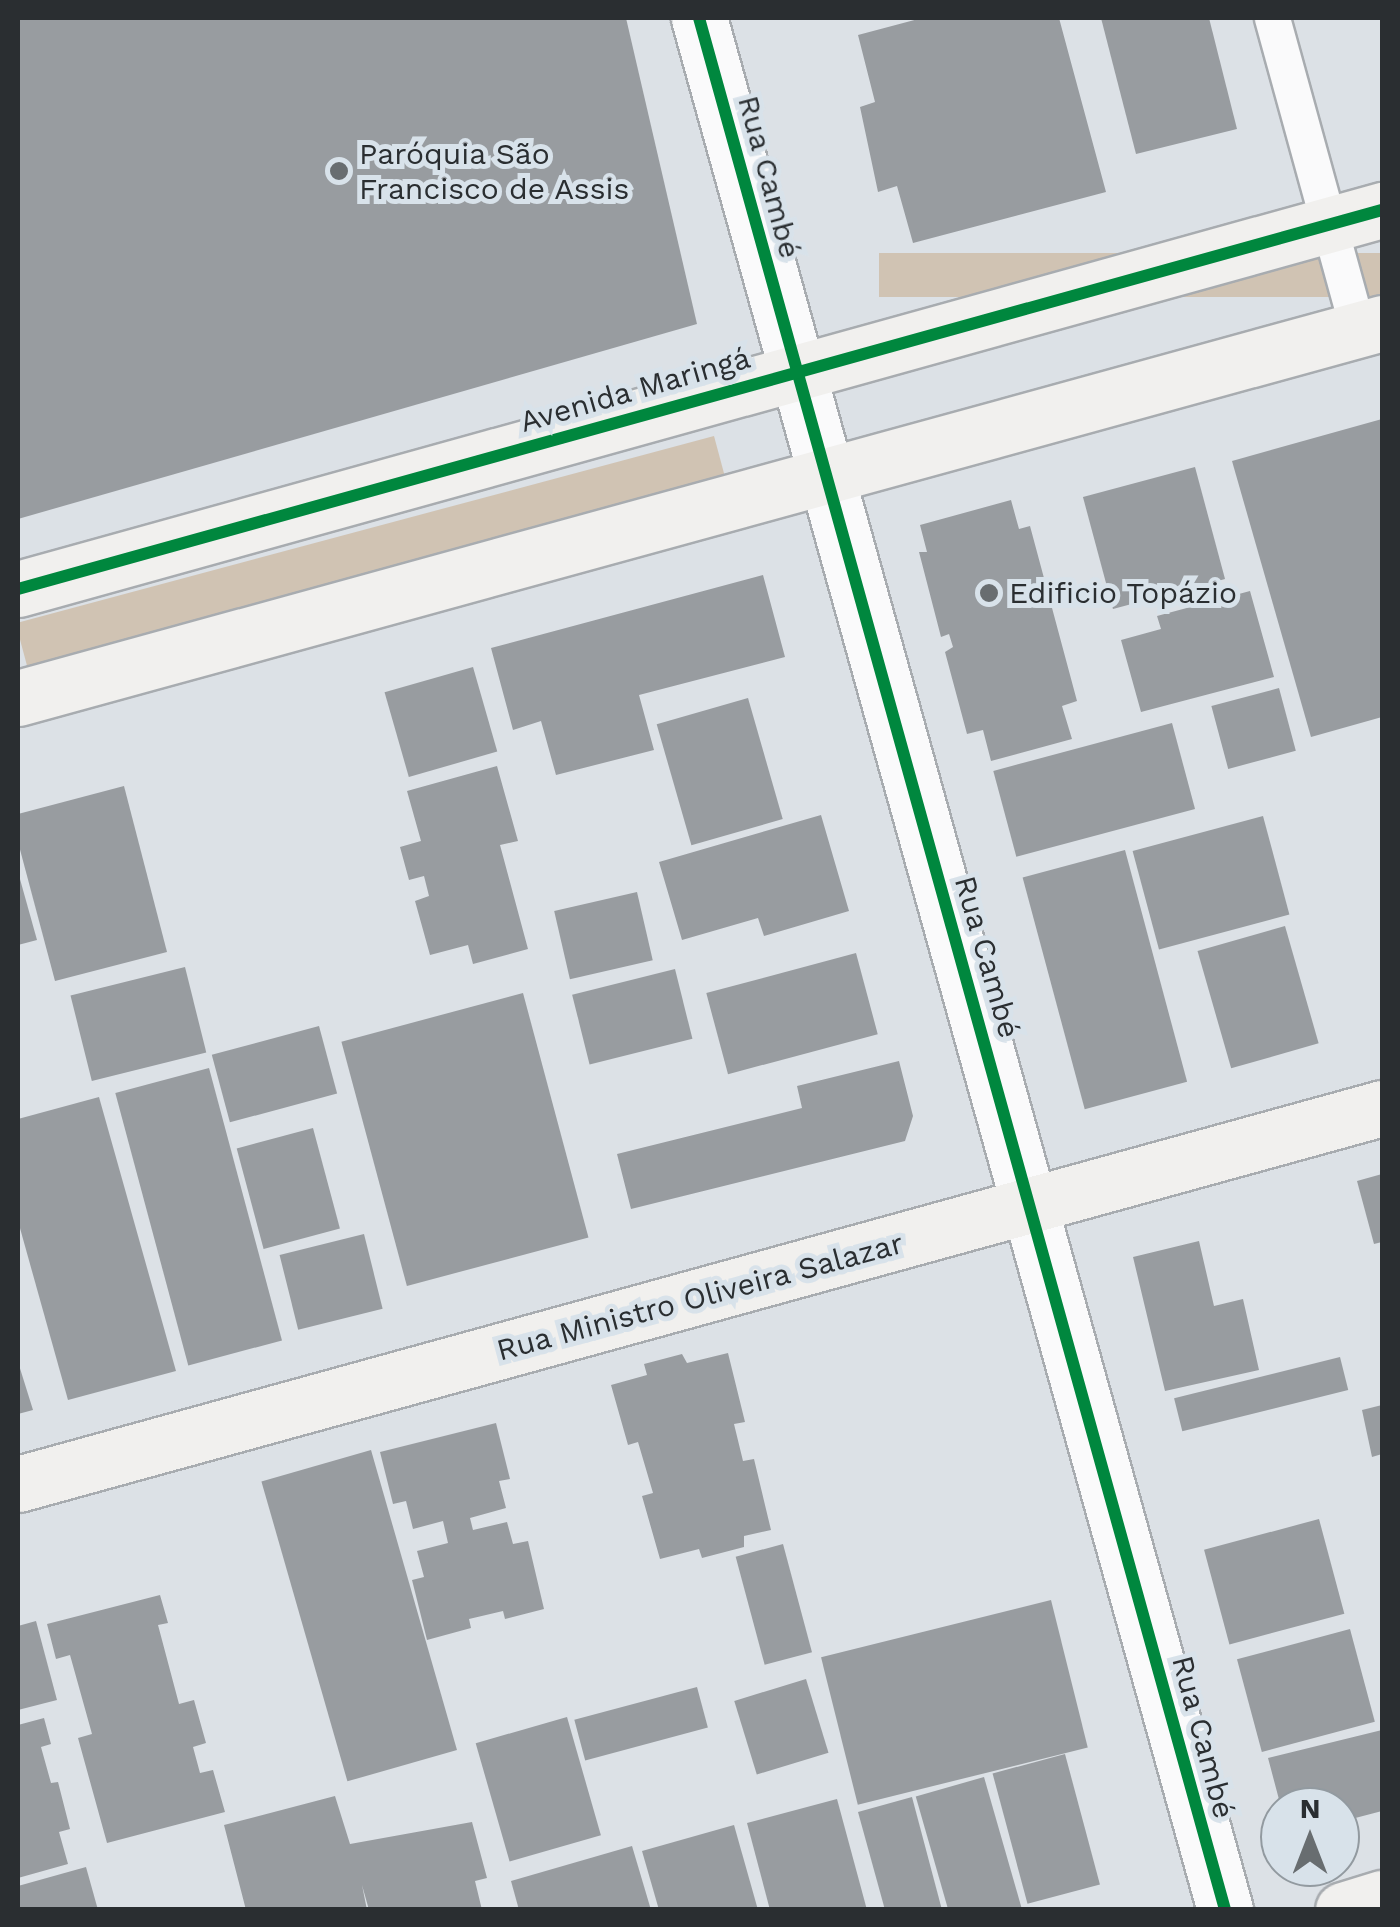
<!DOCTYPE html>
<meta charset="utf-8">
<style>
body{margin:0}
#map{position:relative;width:1400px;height:1927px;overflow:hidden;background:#dce1e6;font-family:"Work Sans",sans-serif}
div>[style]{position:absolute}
.green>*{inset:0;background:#d0c3b3;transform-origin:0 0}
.building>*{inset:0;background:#989ca0;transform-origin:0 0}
.roads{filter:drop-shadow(2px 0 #a8acb0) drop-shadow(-2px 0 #a8acb0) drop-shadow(0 2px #a8acb0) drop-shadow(0 -2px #a8acb0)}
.lane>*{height:35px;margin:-17.5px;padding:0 17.5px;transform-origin:17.5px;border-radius:17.5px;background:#fafafb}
.street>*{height:55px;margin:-27.5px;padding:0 27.5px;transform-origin:27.5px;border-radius:27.5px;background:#fafafb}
.secondary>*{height:55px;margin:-27.5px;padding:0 27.5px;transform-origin:27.5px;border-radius:27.5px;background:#f1f0ee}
.cycleway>*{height:12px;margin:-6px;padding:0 6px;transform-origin:6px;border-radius:6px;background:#00873e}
.dots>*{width:28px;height:28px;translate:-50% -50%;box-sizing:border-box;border:5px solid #d8e2ea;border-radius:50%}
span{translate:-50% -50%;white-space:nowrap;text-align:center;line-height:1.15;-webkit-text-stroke:10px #d8e2ea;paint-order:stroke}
.poi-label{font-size:30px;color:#2a2e31}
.left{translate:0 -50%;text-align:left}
.street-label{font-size:30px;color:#2a2e31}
.frame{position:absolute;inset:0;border:20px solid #2a2e31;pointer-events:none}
.north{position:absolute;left:1260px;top:1787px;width:100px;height:100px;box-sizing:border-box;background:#d8e2ea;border:2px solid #929aa0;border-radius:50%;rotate:0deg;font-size:28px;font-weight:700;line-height:40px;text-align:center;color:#2a2e31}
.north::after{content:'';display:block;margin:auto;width:35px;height:45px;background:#686d70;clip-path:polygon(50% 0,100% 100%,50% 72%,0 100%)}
</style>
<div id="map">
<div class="green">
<i style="left:1382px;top:253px;width:44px;height:503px;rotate:90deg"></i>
<i style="left:714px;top:436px;width:49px;height:723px;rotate:75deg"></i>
</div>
<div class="building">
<i style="clip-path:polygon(18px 18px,626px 18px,697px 324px,18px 519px)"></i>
<i style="clip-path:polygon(922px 18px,1059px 18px,1106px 192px,913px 243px,897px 186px,878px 192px,860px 107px,875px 102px,858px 35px)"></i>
<i style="clip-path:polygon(1101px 18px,1209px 18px,1237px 129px,1136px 154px)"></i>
<i style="clip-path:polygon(1382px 419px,1382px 717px,1311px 737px,1232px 461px)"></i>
<i style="left:1195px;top:467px;width:116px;height:116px;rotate:75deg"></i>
<i style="clip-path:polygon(1011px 500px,1019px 529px,1030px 526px,1077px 701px,1062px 706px,1072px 739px,991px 761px,983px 730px,967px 734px,945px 652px,953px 647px,949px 634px,941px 637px,919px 552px,927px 552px,920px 525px)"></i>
<i style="clip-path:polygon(763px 575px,785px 657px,639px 695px,654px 750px,556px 775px,541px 721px,513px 730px,491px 648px)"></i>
<i style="clip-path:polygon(1250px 591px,1274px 677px,1141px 712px,1121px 640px,1161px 629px,1157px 616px)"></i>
<i style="left:473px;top:667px;width:88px;height:92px;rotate:74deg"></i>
<i style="left:1279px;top:688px;width:65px;height:70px;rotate:75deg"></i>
<i style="left:748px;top:698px;width:126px;height:95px;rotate:74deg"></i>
<i style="left:1172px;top:723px;width:89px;height:185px;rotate:75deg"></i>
<i style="clip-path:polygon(497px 766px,518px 841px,500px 845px,528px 949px,473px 964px,468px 945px,430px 955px,415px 901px,429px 896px,424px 876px,409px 880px,400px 847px,421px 841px,407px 791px)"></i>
<i style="clip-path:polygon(124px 786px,167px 952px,55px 981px,18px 842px,18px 814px)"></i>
<i style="clip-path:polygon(821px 815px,849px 911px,764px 936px,758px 918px,682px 940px,659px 862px)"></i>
<i style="left:1263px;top:816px;width:102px;height:135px;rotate:75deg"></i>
<i style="left:1125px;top:850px;width:240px;height:106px;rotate:75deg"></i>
<i style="clip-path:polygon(18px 872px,37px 940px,18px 945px)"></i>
<i style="left:637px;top:892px;width:70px;height:85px;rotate:77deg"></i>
<i style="left:1285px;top:926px;width:122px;height:91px;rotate:74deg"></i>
<i style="left:856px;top:953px;width:84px;height:155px;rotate:75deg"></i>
<i style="left:185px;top:967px;width:88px;height:118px;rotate:76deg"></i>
<i style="left:675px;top:969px;width:72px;height:106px;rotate:76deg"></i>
<i style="left:523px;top:993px;width:253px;height:188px;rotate:75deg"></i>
<i style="left:319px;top:1026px;width:70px;height:111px;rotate:75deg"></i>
<i style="clip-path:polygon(899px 1061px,913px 1116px,905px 1141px,631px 1209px,617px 1154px,802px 1108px,797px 1086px)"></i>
<i style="left:209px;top:1068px;width:282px;height:97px;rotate:75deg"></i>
<i style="clip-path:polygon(99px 1097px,176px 1371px,68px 1400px,18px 1221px,18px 1119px)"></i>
<i style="left:313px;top:1128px;width:104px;height:79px;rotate:75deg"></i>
<i style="clip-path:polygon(1382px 1174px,1382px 1242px,1374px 1244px,1357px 1181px)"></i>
<i style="left:364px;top:1234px;width:77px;height:87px;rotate:76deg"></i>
<i style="clip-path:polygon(1199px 1241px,1214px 1306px,1243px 1299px,1259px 1370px,1165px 1391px,1133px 1257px)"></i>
<i style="clip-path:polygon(728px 1353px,745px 1422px,734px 1424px,743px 1461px,754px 1459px,771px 1530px,744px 1536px,744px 1547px,702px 1558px,699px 1549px,660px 1559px,642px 1496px,653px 1493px,638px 1442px,628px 1445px,611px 1385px,647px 1375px,644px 1364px,682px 1354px,687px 1363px)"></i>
<i style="left:1340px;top:1357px;width:34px;height:171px;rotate:76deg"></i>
<i style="clip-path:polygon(18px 1362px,33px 1410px,18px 1414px)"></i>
<i style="clip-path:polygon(1382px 1405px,1382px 1454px,1372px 1457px,1362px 1410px)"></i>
<i style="clip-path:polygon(496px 1423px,510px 1479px,499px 1481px,506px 1508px,470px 1518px,473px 1530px,507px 1522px,513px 1544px,528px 1541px,544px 1609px,505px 1619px,503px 1611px,469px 1619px,471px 1628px,427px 1640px,412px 1580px,424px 1577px,417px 1551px,448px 1543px,443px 1521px,413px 1529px,406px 1501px,393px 1504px,380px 1452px)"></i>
<i style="left:371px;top:1450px;width:312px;height:114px;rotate:74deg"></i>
<i style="left:1319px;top:1519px;width:98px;height:119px;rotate:75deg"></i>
<i style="left:783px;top:1544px;width:112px;height:49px;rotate:75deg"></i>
<i style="clip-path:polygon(160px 1595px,168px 1623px,158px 1625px,179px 1704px,194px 1700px,206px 1743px,193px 1747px,200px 1773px,213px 1770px,225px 1812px,107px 1843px,78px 1738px,92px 1734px,70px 1655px,56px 1659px,47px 1624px)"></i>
<i style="left:1051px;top:1600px;width:152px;height:237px;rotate:76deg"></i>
<i style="clip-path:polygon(36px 1621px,57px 1700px,18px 1710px,18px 1626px)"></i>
<i style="left:1350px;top:1629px;width:96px;height:117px;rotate:75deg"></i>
<i style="left:806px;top:1679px;width:77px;height:75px;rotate:73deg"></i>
<i style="left:697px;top:1687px;width:42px;height:127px;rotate:75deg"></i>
<i style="left:567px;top:1717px;width:123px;height:95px;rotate:74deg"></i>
<i style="clip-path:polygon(44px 1718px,51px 1744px,41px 1747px,51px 1783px,58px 1782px,70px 1829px,59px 1832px,68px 1864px,18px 1878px,18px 1725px)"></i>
<i style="clip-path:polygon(1382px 1730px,1382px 1811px,1340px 1822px,1340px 1807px,1281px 1807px,1268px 1758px)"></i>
<i style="left:1065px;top:1754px;width:135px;height:75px;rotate:75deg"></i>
<i style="left:984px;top:1777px;width:136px;height:71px;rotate:74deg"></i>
<i style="clip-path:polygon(335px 1796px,350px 1844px,472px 1822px,487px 1878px,475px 1881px,482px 1910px,369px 1910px,362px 1885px,367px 1910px,246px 1910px,224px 1825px)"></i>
<i style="clip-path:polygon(912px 1797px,942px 1910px,885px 1910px,858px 1812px)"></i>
<i style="clip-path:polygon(837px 1799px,867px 1910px,770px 1910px,747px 1823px)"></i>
<i style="clip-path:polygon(734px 1825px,758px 1910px,659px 1910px,642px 1851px)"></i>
<i style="clip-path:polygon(632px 1846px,651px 1910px,519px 1910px,511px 1881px)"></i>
<i style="clip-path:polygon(86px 1867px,98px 1910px,18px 1910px,18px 1886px)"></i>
</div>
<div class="roads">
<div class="lane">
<i style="left:1272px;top:18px;width:324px;rotate:74.6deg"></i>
</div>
<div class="street">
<i style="left:699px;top:18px;width:1964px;rotate:74.46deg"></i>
</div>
<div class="secondary">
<i style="left:18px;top:589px;width:1416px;rotate:-15.53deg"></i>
<i style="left:18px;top:698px;width:1415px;rotate:-15.37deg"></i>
<i style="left:18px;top:1484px;width:1415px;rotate:-15.41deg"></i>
<i style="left:1343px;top:1910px;width:41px;rotate:-17.1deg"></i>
</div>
</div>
<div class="cycleway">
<i style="left:699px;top:18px;width:1964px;rotate:74.46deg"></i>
<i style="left:18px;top:589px;width:1416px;rotate:-15.53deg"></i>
</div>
<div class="dots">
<i style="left:339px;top:171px;background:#686d70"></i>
<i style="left:989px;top:593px;background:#686d70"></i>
</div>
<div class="poi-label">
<span class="left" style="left:359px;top:171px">Paróquia São<br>Francisco de Assis</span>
<span class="left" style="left:1009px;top:593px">Edificio Topázio</span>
</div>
<div class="street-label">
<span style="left:769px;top:177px;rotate:75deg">Rua Cambé</span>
<span style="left:635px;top:390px;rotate:-16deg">Avenida Maringá</span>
<span style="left:987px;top:957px;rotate:74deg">Rua Cambé</span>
<span style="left:700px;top:1297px;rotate:-15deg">Rua Ministro Oliveira Salazar</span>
<span style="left:1203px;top:1737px;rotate:75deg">Rua Cambé</span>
</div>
<div class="frame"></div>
<div class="north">N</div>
</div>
